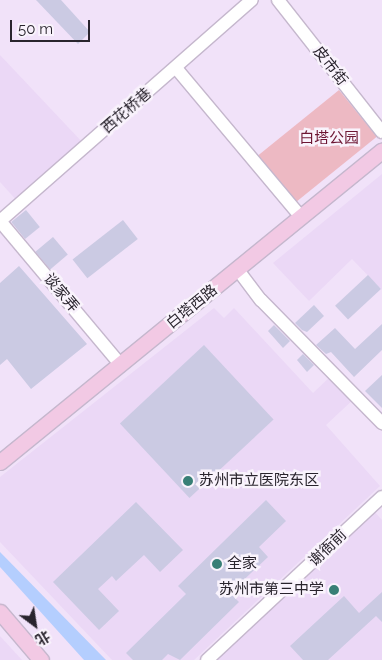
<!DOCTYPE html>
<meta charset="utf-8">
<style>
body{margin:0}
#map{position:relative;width:382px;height:660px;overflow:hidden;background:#f1e2f9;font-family:Raleway,"Noto Sans SC",sans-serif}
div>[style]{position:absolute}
.built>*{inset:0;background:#ebd8f6}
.green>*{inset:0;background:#edb9c3;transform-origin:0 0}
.water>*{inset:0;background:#b4cefe}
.building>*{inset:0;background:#cbcae3;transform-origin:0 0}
.roads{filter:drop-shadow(1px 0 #c5b7cd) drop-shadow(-1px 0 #c5b7cd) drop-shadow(0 1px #c5b7cd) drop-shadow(0 -1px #c5b7cd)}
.minor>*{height:12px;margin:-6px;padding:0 6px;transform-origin:6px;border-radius:6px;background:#fff}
.major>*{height:15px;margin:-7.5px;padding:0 7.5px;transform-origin:7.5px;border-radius:7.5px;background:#f2c9e4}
.dots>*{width:14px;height:14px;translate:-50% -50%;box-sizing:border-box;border:2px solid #f9f3fc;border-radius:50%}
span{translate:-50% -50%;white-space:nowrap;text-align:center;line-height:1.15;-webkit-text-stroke:5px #f9f3fc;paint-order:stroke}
.street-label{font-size:15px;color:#29242d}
.park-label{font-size:15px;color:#6d1734}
.poi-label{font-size:15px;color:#29242d}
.left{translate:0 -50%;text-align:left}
.right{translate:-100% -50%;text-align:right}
.north{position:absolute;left:10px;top:600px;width:50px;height:50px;-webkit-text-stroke:4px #f9f3fc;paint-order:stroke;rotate:149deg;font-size:14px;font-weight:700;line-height:20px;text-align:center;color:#29242d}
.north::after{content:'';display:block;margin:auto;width:18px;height:22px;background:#29242d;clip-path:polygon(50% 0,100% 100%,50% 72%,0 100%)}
.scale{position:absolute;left:10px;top:20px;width:80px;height:22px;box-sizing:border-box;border:2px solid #29242d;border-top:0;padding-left:6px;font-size:15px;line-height:18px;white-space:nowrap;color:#29242d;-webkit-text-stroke:4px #f9f3fc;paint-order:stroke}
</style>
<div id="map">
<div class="built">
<i style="clip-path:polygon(0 55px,84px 144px,18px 202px,0 182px)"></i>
<i style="clip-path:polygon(382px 174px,382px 290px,352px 259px,309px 301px,273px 263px)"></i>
<i style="clip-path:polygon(214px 308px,224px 318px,234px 308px,313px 393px,334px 373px,356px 397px,326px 425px,380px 486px,194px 660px,112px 660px,0 542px,0 477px)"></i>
<i style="clip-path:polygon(372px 509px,382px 520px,382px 660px,212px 660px)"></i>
<i style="clip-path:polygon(0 636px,22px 660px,0 660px)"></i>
</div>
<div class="green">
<i style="left:339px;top:90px;width:60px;height:111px;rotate:51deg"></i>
</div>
<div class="water">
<i style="clip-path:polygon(0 552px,106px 660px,84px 660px,0 567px)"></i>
</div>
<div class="building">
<i style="clip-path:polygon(36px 0,61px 0,90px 32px,78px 44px)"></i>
<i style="left:26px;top:210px;width:22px;height:19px;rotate:51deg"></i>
<i style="left:123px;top:220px;width:24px;height:64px;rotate:52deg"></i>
<i style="left:53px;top:237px;width:23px;height:23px;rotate:50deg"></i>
<i style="clip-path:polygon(19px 266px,87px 344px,31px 389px,7px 359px,0 365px,0 283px)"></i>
<i style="left:368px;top:275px;width:19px;height:45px;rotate:47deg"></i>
<i style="clip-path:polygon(314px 305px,324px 316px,307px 332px,302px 330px,295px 323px)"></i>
<i style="clip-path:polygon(382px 324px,382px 350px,354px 377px,331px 352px,326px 354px,316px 345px,335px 328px,355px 349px)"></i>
<i style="clip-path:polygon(274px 325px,290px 341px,283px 348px,268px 331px)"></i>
<i style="left:204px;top:345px;width:102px;height:115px;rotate:47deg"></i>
<i style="clip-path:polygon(303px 354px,314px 365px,307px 372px,297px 360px)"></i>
<i style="clip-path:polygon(382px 375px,382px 408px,365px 391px)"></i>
<i style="clip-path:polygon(266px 500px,286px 521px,259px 547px,268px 557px,230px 593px,239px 602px,180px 660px,168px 654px,162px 660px,133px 660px,126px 653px,186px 594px,178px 586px)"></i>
<i style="clip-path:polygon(136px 502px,183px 550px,160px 572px,144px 555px,116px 581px,112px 576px,98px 589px,119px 611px,99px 630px,53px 582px)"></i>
<i style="clip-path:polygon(382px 592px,382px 622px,376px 616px,328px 660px,303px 660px,290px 646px,344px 596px,359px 613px)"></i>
</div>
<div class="roads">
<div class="minor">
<i style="left:278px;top:0;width:168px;rotate:51.8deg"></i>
<i style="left:176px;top:68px;width:194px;rotate:50deg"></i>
<i style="left:0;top:221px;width:335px;rotate:-41.3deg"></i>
<i style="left:0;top:221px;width:188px;rotate:50deg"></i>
<i style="left:238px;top:270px;width:38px;rotate:53deg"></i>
<i style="left:261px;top:300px;width:173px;rotate:45.5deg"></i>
<i style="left:207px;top:660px;width:239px;rotate:-43deg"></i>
</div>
<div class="major">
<i style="left:0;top:462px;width:493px;rotate:-39.2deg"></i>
<i style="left:0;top:612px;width:63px;rotate:49.5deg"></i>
</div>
</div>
<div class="dots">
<i style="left:188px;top:481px;background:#387f76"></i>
<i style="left:217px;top:564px;background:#387f76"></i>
<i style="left:334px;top:590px;background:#387f76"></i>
</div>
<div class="street-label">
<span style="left:330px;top:66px;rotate:52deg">皮市街</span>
<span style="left:127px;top:111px;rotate:-41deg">西花桥巷</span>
<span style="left:61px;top:293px;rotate:50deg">谈家弄</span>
<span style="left:192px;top:307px;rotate:-39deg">白塔西路</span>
<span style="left:328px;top:548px;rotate:-44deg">谢衙前</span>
</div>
<div class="park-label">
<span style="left:329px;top:139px">白塔公园</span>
</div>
<div class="poi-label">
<span class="left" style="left:199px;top:481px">苏州市立医院东区</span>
<span class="left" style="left:227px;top:564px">全家</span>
<span class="right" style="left:324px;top:590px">苏州市第三中学</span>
</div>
<div class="north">北</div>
<div class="scale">50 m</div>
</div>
